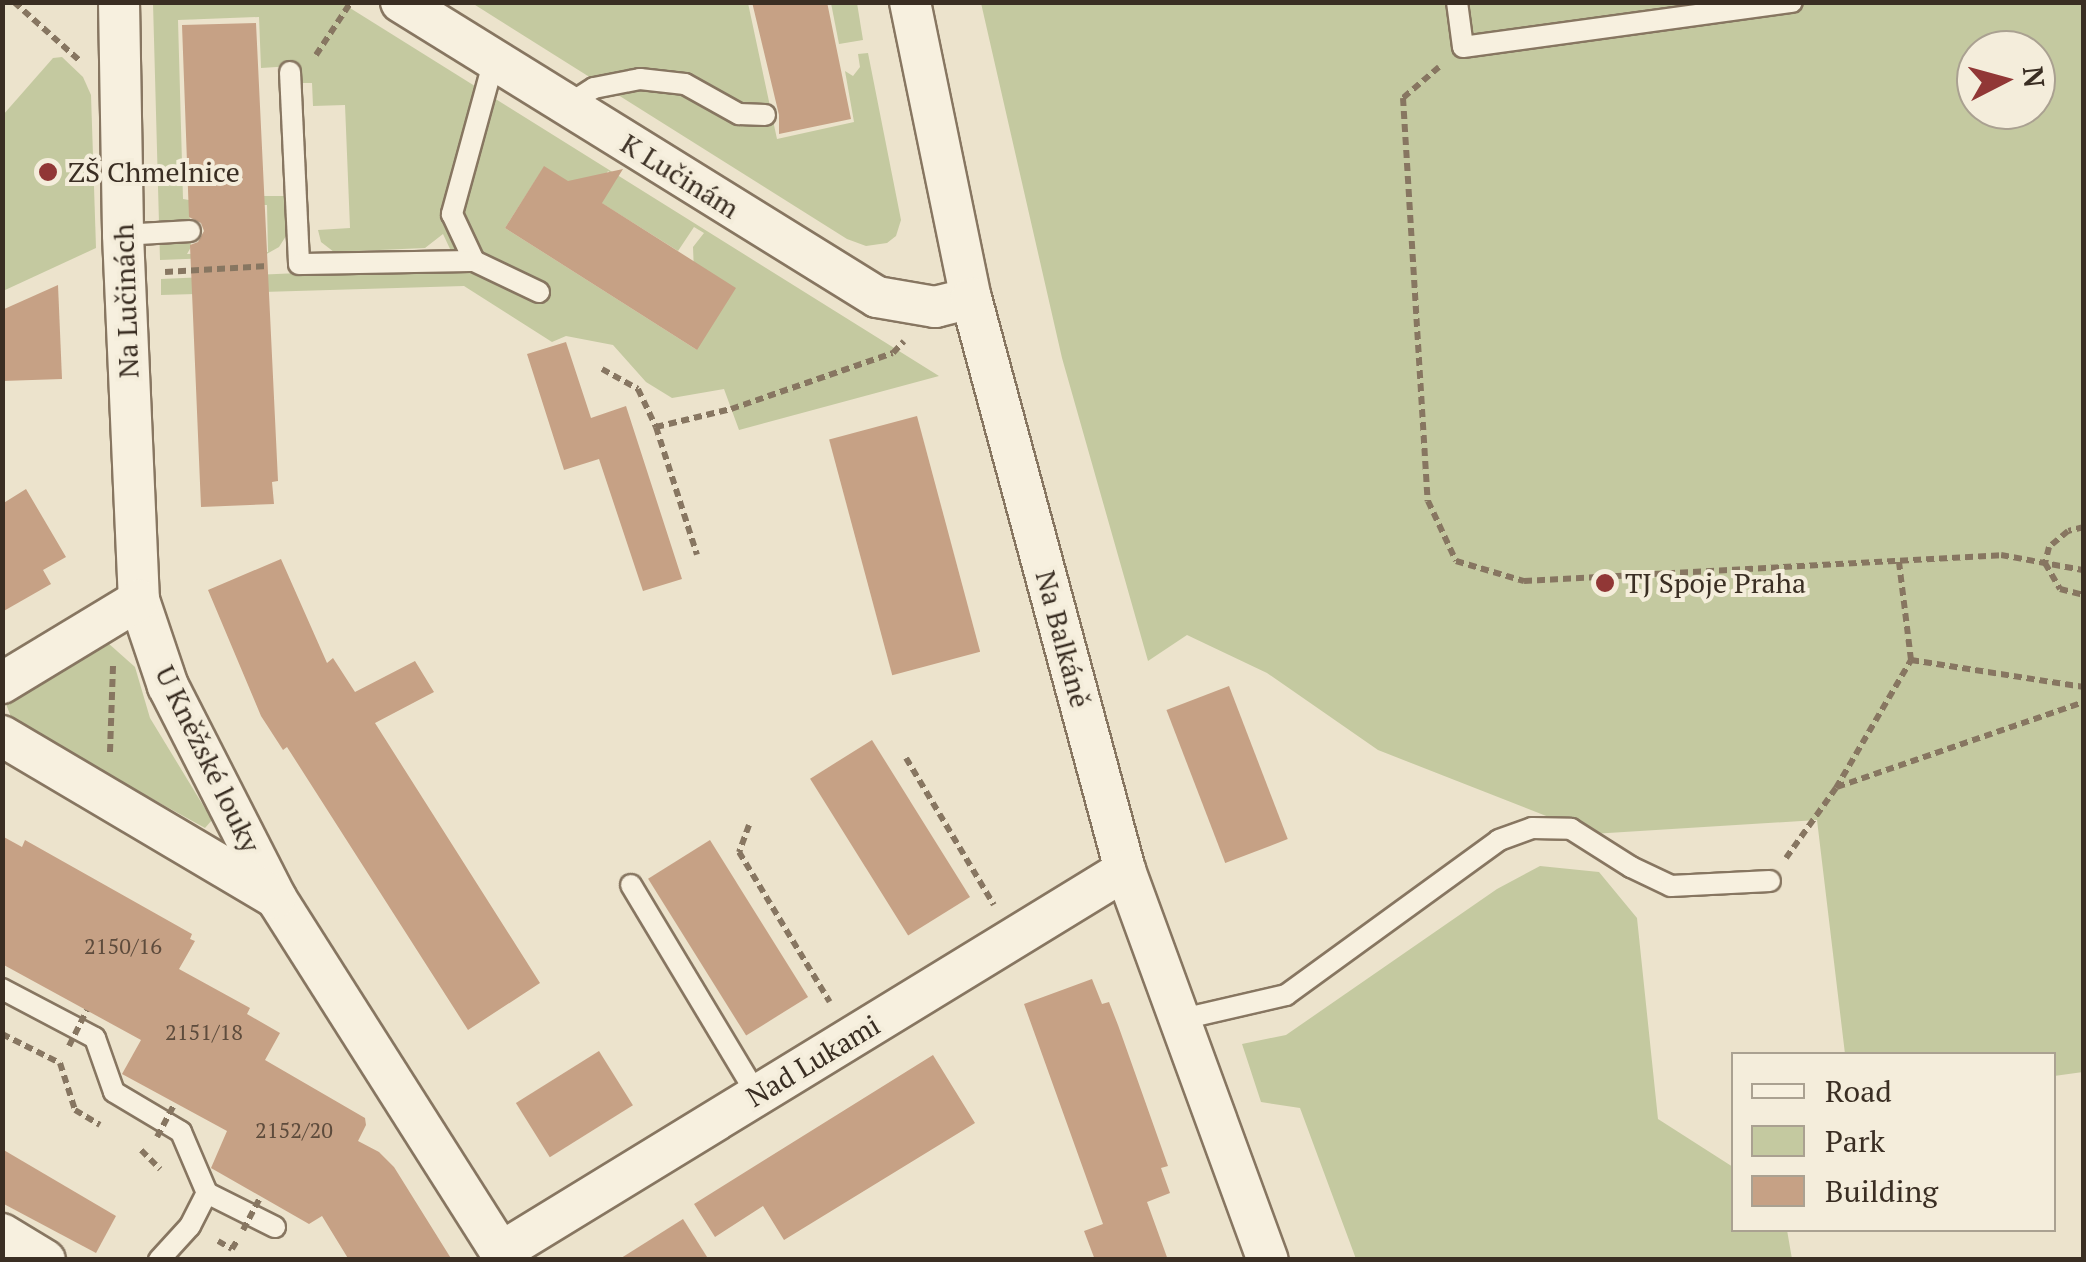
<!DOCTYPE html>
<meta charset="utf-8">
<style>
body{margin:0}
#map{position:relative;width:2086px;height:1262px;overflow:hidden;background:#ece3cc;font-family:"PT Serif",serif}
div>[style]{position:absolute}
.green>*{inset:0;background:#c4c9a0}
.building>*{inset:0;background:#c6a185;transform-origin:0 0}
.path>*{height:6px;margin-top:-3px;transform-origin:0;background:repeating-linear-gradient(90deg,#877661 0 8px,transparent 0 13px)}
.roads{filter:drop-shadow(2px 0 #877661) drop-shadow(-2px 0 #877661) drop-shadow(0 2px #877661) drop-shadow(0 -2px #877661)}
.lane>*{height:20px;margin:-10px;padding:0 10px;transform-origin:10px;border-radius:10px;background:#f7f0df}
.street>*{height:40px;margin:-20px;padding:0 20px;transform-origin:20px;border-radius:20px;background:#f7f0df}
.path-bridge>*{height:6px;margin-top:-3px;transform-origin:0;background:repeating-linear-gradient(90deg,#877661 0 8px,transparent 0 13px)}
.dots>*{width:28px;height:28px;translate:-50% -50%;box-sizing:border-box;border:5px solid #f4eddb;border-radius:50%}
span{translate:-50% -50%;white-space:nowrap;text-align:center;line-height:1.15;-webkit-text-stroke:8px #f4eddb;paint-order:stroke}
.number-label{font-size:22px;color:#5d4b3c}
.number-label span{-webkit-text-stroke-width:0}
.poi-label{font-size:28px;color:#3a2e23}
.left{translate:0 -50%;text-align:left}
.street-label{font-size:28px;color:#3a2e23}
.frame{position:absolute;inset:0;border:5px solid #3a2e23;pointer-events:none}
.legend{position:absolute;left:1731px;top:1052px;width:325px;height:180px;box-sizing:border-box;background:#f4eddb;border:2px solid #aaa191;margin:0;padding:12px 18px;list-style:none;font-size:30px;color:#3a2e23}
.legend li{display:flex;align-items:center;gap:20px;height:50px}
.legend b{width:50px;border:2px solid #aaa191}
.north{position:absolute;left:1956px;top:30px;width:100px;height:100px;box-sizing:border-box;background:#f4eddb;border:2px solid #aaa191;border-radius:50%;rotate:84deg;font-size:28px;font-weight:700;line-height:40px;text-align:center;color:#3a2e23}
.north::after{content:'';display:block;margin:auto;width:35px;height:45px;background:#913736;clip-path:polygon(50% 0,100% 100%,50% 72%,0 100%)}
</style>
<div id="map">
<div class="green">
<i style="clip-path:polygon(evenodd,153px 3px,342px 3px,939px 376px,739px 430px,724px 389px,672px 398px,646px 382px,613px 345px,566px 336px,552px 342px,464px 286px,161px 295px,161px 279px,458px 266px,443px 234px,425px 248px,334px 252px,321px 242px,318px 230px,350px 228px,345px 105px,313px 106px,312px 83px,298px 83px,292px 66px,261px 68px,259px 17px,178px 20px,183px 199px,189px 200px,191px 247px,187px 254px,268px 252px,267px 205px,262px 205px,262px 196px,287px 196px,286px 236px,279px 247px,263px 256px,160px 260px,153px 3px,544px 167px,585px 193px,599px 185px,608px 171px,617px 178px,600px 202px,678px 251px,694px 227px,704px 233px,693px 247px,697px 350px,505px 228px,544px 167px)"></i>
<i style="clip-path:polygon(472px 3px,748px 3px,777px 139px,854px 122px,845px 71px,853px 76px,860px 67px,858px 54px,868px 53px,901px 220px,896px 236px,887px 243px,866px 246px,847px 239px)"></i>
<i style="clip-path:polygon(831px 3px,857px 3px,863px 40px,839px 44px)"></i>
<i style="clip-path:polygon(evenodd,981px 3px,2083px 3px,2083px 1072px,2054px 1076px,2054px 1054px,1845px 1054px,1817px 820px,1592px 834px,1378px 750px,1267px 673px,1187px 635px,1148px 661px,1062px 358px,981px 3px,1976px 50px,2036px 50px,2036px 110px,1976px 110px,1976px 50px)"></i>
<i style="clip-path:polygon(62px 57px,83px 77px,91px 95px,96px 248px,3px 291px,3px 115px,53px 58px)"></i>
<i style="clip-path:polygon(108px 643px,135px 667px,150px 718px,212px 820px,205px 828px,13px 722px,6px 704px)"></i>
<i style="clip-path:polygon(1540px 866px,1599px 872px,1637px 918px,1658px 1119px,1733px 1167px,1734px 1230px,1787px 1230px,1792px 1259px,1356px 1259px,1300px 1108px,1261px 1102px,1242px 1044px,1286px 1035px,1497px 889px)"></i>
</div>
<div class="building">
<i style="clip-path:polygon(752px 2px,827px 2px,851px 119px,779px 134px,779px 115px)"></i>
<i style="clip-path:polygon(256px 23px,278px 481px,272px 482px,274px 504px,201px 507px,190px 245px,198px 242px,204px 231px,201px 223px,189px 217px,182px 25px)"></i>
<i style="clip-path:polygon(544px 166px,568px 181px,623px 169px,602px 203px,736px 288px,697px 350px,505px 228px)"></i>
<i style="clip-path:polygon(58px 285px,62px 379px,2px 381px,2px 310px)"></i>
<i style="clip-path:polygon(566px 342px,591px 418px,626px 406px,682px 579px,643px 591px,599px 459px,564px 470px,527px 354px)"></i>
<i style="left:917px;top:416px;width:244px;height:91px;rotate:75deg"></i>
<i style="clip-path:polygon(26px 489px,66px 557px,43px 570px,51px 584px,2px 612px,2px 504px)"></i>
<i style="clip-path:polygon(281px 559px,327px 663px,333px 658px,355px 692px,415px 661px,434px 692px,375px 723px,540px 983px,468px 1030px,287px 747px,283px 750px,261px 716px,208px 590px)"></i>
<i style="left:1229px;top:686px;width:164px;height:67px;rotate:69deg"></i>
<i style="left:872px;top:740px;width:185px;height:73px;rotate:58deg"></i>
<i style="clip-path:polygon(2px 836px,22px 847px,25px 840px,192px 934px,190px 939px,195px 941px,179px 969px,250px 1008px,247px 1014px,280px 1033px,265px 1060px,365px 1118px,366px 1125px,358px 1141px,379px 1152px,394px 1167px,452px 1260px,349px 1260px,322px 1216px,309px 1224px,211px 1168px,227px 1131px,122px 1074px,141px 1040px,2px 964px)"></i>
<i style="left:710px;top:840px;width:185px;height:73px;rotate:58deg"></i>
<i style="clip-path:polygon(1092px 979px,1102px 1004px,1109px 1002px,1118px 1025px,1168px 1166px,1161px 1168px,1170px 1193px,1147px 1202px,1168px 1260px,1095px 1260px,1084px 1231px,1103px 1224px,1024px 1004px)"></i>
<i style="left:599px;top:1051px;width:64px;height:98px;rotate:58deg"></i>
<i style="clip-path:polygon(933px 1055px,975px 1123px,784px 1240px,763px 1206px,715px 1237px,694px 1204px)"></i>
<i style="clip-path:polygon(2px 1149px,116px 1216px,96px 1253px,2px 1203px)"></i>
<i style="clip-path:polygon(683px 1219px,709px 1260px,618px 1260px)"></i>
</div>
<div class="path">
<i style="left:14px;top:2px;width:89px;rotate:41.8deg"></i>
<i style="left:316px;top:55px;width:64px;rotate:-56.6deg"></i>
<i style="left:1439px;top:67px;width:48px;rotate:139.3deg"></i>
<i style="left:1403px;top:98px;width:404px;rotate:86.5deg"></i>
<i style="left:1428px;top:501px;width:66px;rotate:65deg"></i>
<i style="left:1456px;top:561px;width:71px;rotate:16.4deg"></i>
<i style="left:1524px;top:581px;width:478px;rotate:-3.1deg"></i>
<i style="left:2001px;top:555px;width:83px;rotate:10.4deg"></i>
<i style="left:165px;top:272px;width:103px;rotate:-3.3deg"></i>
<i style="left:602px;top:369px;width:41px;rotate:29.1deg"></i>
<i style="left:638px;top:389px;width:42px;rotate:64.7deg"></i>
<i style="left:656px;top:427px;width:134px;rotate:72.2deg"></i>
<i style="left:656px;top:427px;width:77px;rotate:-13.5deg"></i>
<i style="left:731px;top:409px;width:171px;rotate:-19.1deg"></i>
<i style="left:893px;top:353px;width:16px;rotate:-47deg"></i>
<i style="left:2084px;top:527px;width:16px;rotate:166deg"></i>
<i style="left:2068px;top:531px;width:25px;rotate:140deg"></i>
<i style="left:2049px;top:547px;width:16px;rotate:104deg"></i>
<i style="left:2045px;top:563px;width:30px;rotate:60deg"></i>
<i style="left:2060px;top:589px;width:25px;rotate:14deg"></i>
<i style="left:1911px;top:660px;width:175px;rotate:8.9deg"></i>
<i style="left:110px;top:752px;width:87px;rotate:-88deg"></i>
<i style="left:906px;top:758px;width:171px;rotate:59.1deg"></i>
<i style="left:1837px;top:787px;width:261px;rotate:-19deg"></i>
<i style="left:749px;top:825px;width:29px;rotate:110deg"></i>
<i style="left:739px;top:852px;width:175px;rotate:58.8deg"></i>
<i style="left:1786px;top:858px;width:86px;rotate:-54.5deg"></i>
<i style="left:1836px;top:788px;width:148px;rotate:-59.6deg"></i>
<i style="left:1911px;top:660px;width:99px;rotate:-97deg"></i>
<i style="left:2px;top:1034px;width:65px;rotate:26.6deg"></i>
<i style="left:60px;top:1063px;width:49px;rotate:72.3deg"></i>
<i style="left:75px;top:1110px;width:29px;rotate:31deg"></i>
<i style="left:141px;top:1150px;width:27px;rotate:45deg"></i>
<i style="left:218px;top:1241px;width:16px;rotate:30deg"></i>
<i style="left:232px;top:1249px;width:12px;rotate:-59deg"></i>
</div>
<div class="roads">
<div class="lane">
<i style="left:1457px;top:2px;width:45px;rotate:82.4deg"></i>
<i style="left:1463px;top:47px;width:332px;rotate:-7.8deg"></i>
<i style="left:494px;top:60px;width:160px;rotate:105.3deg"></i>
<i style="left:452px;top:214px;width:52px;rotate:64.9deg"></i>
<i style="left:474px;top:261px;width:72px;rotate:25.5deg"></i>
<i style="left:290px;top:72px;width:192px;rotate:87.3deg"></i>
<i style="left:299px;top:264px;width:175px;rotate:-1deg"></i>
<i style="left:566px;top:106px;width:33px;rotate:-33deg"></i>
<i style="left:594px;top:88px;width:47px;rotate:-11.1deg"></i>
<i style="left:640px;top:79px;width:45px;rotate:6.3deg"></i>
<i style="left:685px;top:84px;width:62px;rotate:29.1deg"></i>
<i style="left:739px;top:114px;width:26px;rotate:2deg"></i>
<i style="left:123px;top:235px;width:67px;rotate:-3.4deg"></i>
<i style="left:631px;top:885px;width:245px;rotate:59deg"></i>
<i style="left:2px;top:989px;width:105px;rotate:27.8deg"></i>
<i style="left:95px;top:1038px;width:57px;rotate:70.6deg"></i>
<i style="left:114px;top:1092px;width:78px;rotate:30.8deg"></i>
<i style="left:181px;top:1132px;width:66px;rotate:66.9deg"></i>
<i style="left:207px;top:1193px;width:76px;rotate:26.6deg"></i>
<i style="left:1178px;top:1020px;width:111px;rotate:-13deg"></i>
<i style="left:1286px;top:995px;width:263px;rotate:-36deg"></i>
<i style="left:1499px;top:840px;width:35px;rotate:-20deg"></i>
<i style="left:1532px;top:828px;width:39px;rotate:1deg"></i>
<i style="left:1571px;top:829px;width:71px;rotate:32.3deg"></i>
<i style="left:1631px;top:867px;width:44px;rotate:25.4deg"></i>
<i style="left:1671px;top:886px;width:99px;rotate:-2.9deg"></i>
<i style="left:159px;top:1260px;width:46px;rotate:-47.6deg"></i>
<i style="left:190px;top:1226px;width:37px;rotate:-63deg"></i>
</div>
<div class="street">
<i style="left:119px;top:2px;width:233px;rotate:89deg"></i>
<i style="left:123px;top:235px;width:365px;rotate:87.5deg"></i>
<i style="left:139px;top:600px;width:91px;rotate:71.4deg"></i>
<i style="left:168px;top:686px;width:238px;rotate:63deg"></i>
<i style="left:276px;top:898px;width:429px;rotate:57.6deg"></i>
<i style="left:401px;top:2px;width:560px;rotate:31.79deg"></i>
<i style="left:877px;top:297px;width:59px;rotate:9.8deg"></i>
<i style="left:935px;top:307px;width:37px;rotate:-14deg"></i>
<i style="left:910px;top:2px;width:302px;rotate:78.4deg"></i>
<i style="left:971px;top:298px;width:592px;rotate:74.93deg"></i>
<i style="left:1125px;top:870px;width:415px;rotate:69.9deg"></i>
<i style="left:2px;top:683px;width:160px;rotate:-31.2deg"></i>
<i style="left:2px;top:736px;width:318px;rotate:30.6deg"></i>
<i style="left:2px;top:1234px;width:50px;rotate:31.2deg"></i>
<i style="left:501px;top:1252px;width:732px;rotate:-31.47deg"></i>
</div>
</div>
<div class="path-bridge">
<i style="left:69px;top:1046px;width:40px;rotate:-63.4deg"></i>
<i style="left:157px;top:1137px;width:38px;rotate:-62deg"></i>
<i style="left:243px;top:1230px;width:38px;rotate:-62deg"></i>
</div>
<div class="dots">
<i style="left:48px;top:172px;background:#913736"></i>
<i style="left:1605px;top:583px;background:#913736"></i>
</div>
<div class="number-label">
<span style="left:123px;top:946px">2150/16</span>
<span style="left:204px;top:1032px">2151/18</span>
<span style="left:294px;top:1130px">2152/20</span>
</div>
<div class="poi-label">
<span class="left" style="left:68px;top:172px">ZŠ Chmelnice</span>
<span class="left" style="left:1625px;top:583px">TJ Spoje Praha</span>
</div>
<div class="street-label">
<span style="left:680px;top:176px;rotate:32deg">K Lučinám</span>
<span style="left:126px;top:301px;rotate:-92deg">Na Lučinách</span>
<span style="left:1063px;top:639px;rotate:75deg">Na Balkáně</span>
<span style="left:208px;top:759px;rotate:64deg">U Kněžské louky</span>
<span style="left:813px;top:1061px;rotate:-31deg">Nad Lukami</span>
</div>
<div class="frame"></div>
<ul class="legend">
<li><b style="height:12px;background:#f7f0df"></b>Road</li>
<li><b style="height:28px;background:#c4c9a0"></b>Park</li>
<li><b style="height:28px;background:#c6a185"></b>Building</li>
</ul>
<div class="north">N</div>
</div>
